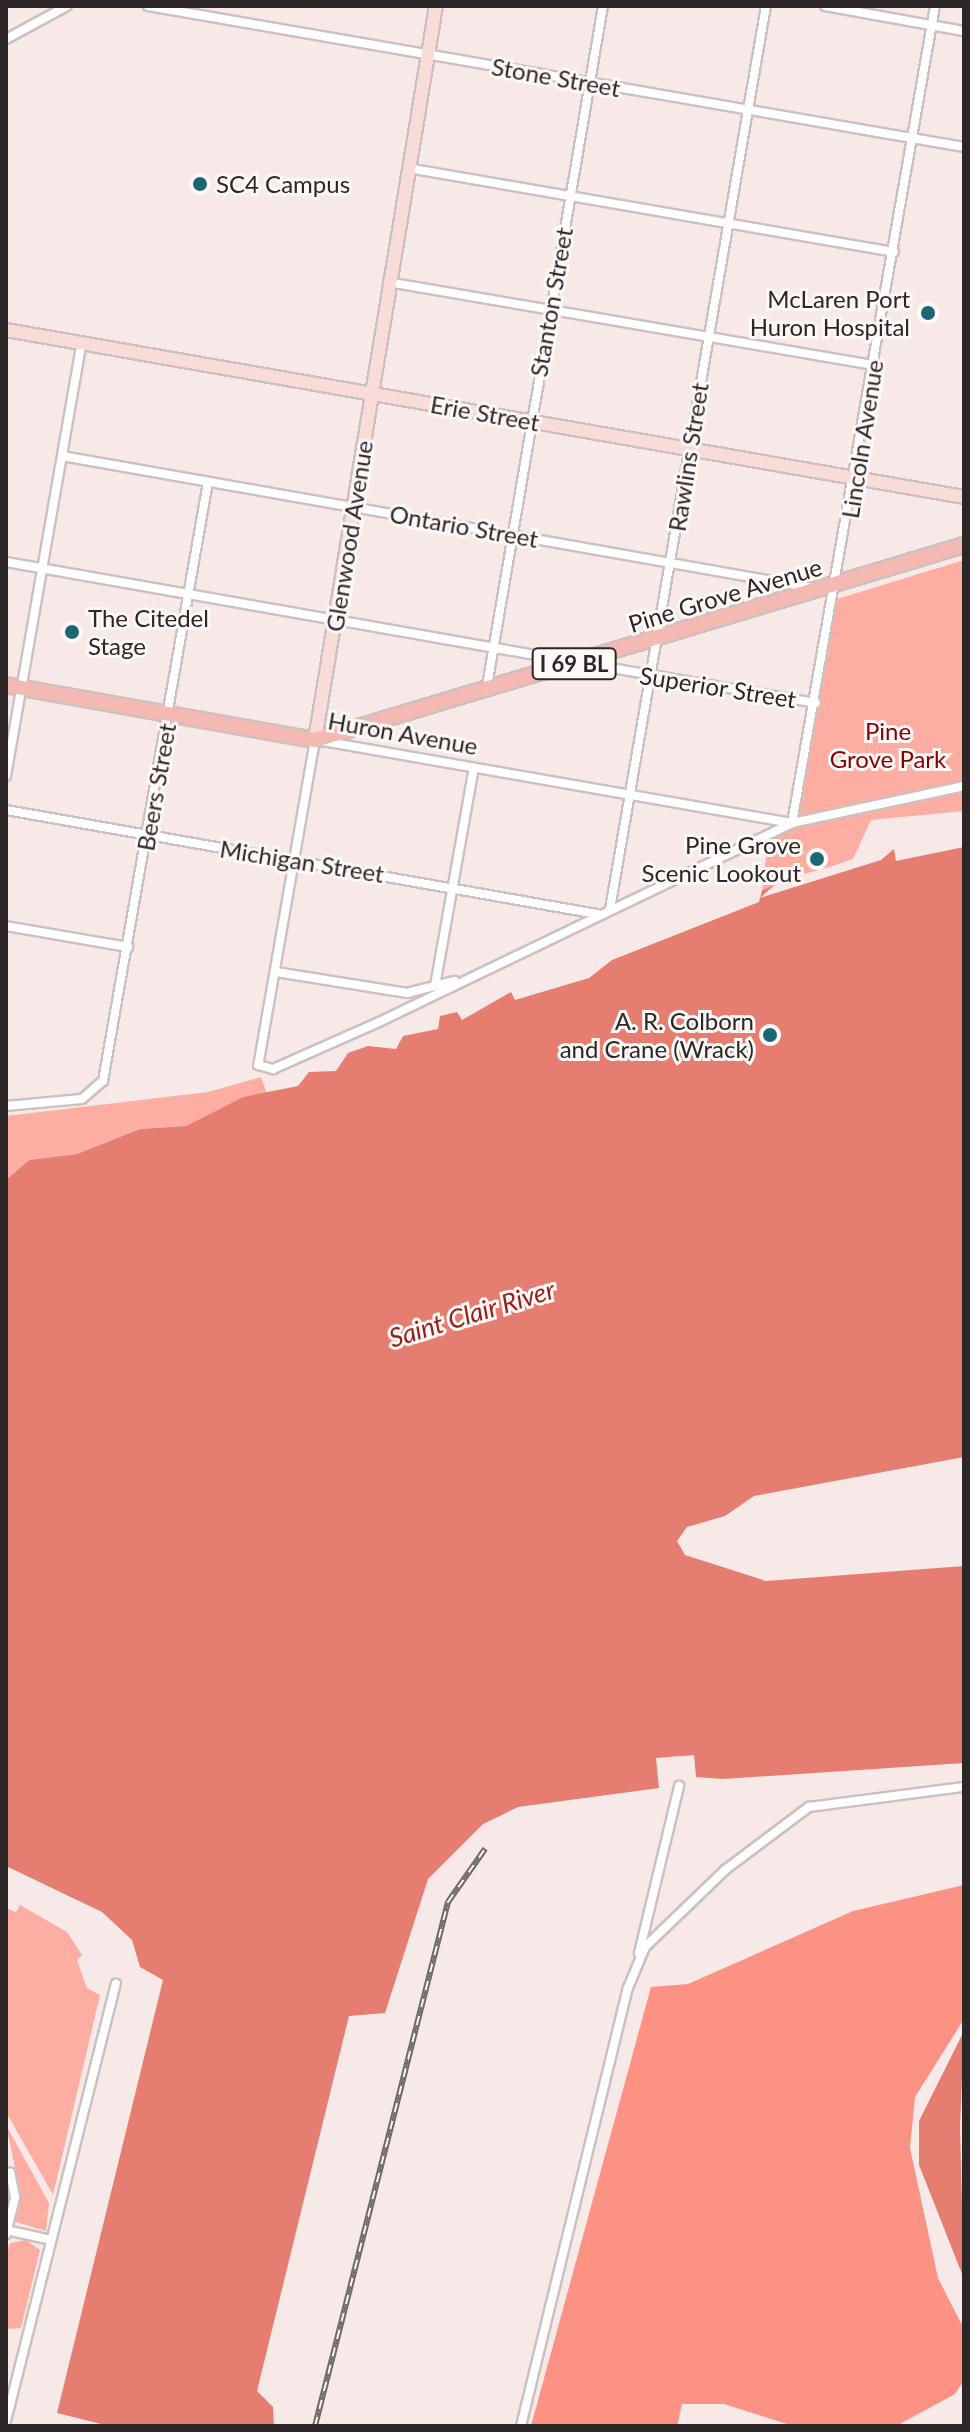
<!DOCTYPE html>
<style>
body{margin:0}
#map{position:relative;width:970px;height:2432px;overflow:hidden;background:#f7e9e7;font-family:Lato,sans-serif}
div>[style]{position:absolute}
.green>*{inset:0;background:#fdada2}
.forest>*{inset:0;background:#fc9284}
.water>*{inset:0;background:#e57e71}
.pier>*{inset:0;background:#f7e9e7}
.roads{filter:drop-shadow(2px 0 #cdc0be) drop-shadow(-2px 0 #cdc0be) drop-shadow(0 2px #cdc0be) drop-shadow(0 -2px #cdc0be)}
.street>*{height:8px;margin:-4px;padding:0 4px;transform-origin:4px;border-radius:4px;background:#fff}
.secondary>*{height:12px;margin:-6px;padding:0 6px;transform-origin:6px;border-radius:6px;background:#f9dcd9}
.primary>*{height:14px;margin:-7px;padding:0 7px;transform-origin:7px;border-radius:7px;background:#f4b9b2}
.rail>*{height:6px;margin-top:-3px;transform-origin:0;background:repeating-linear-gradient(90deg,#fef8f7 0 9px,#716967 0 18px);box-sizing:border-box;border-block:2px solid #716967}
.dots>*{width:22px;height:22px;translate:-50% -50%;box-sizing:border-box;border:4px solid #fef8f7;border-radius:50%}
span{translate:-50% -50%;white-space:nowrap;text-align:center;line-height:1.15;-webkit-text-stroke:6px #fef8f7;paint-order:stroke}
.shield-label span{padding:2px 6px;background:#fef8f7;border:2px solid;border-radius:6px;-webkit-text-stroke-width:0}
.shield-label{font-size:22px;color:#2c2726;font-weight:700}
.street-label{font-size:24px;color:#2c2726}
.poi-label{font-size:24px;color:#2c2726}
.left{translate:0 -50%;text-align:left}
.right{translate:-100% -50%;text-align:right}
.park-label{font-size:24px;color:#860004}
.water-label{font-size:26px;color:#981c17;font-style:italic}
.frame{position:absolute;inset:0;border:8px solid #2c2726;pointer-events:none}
</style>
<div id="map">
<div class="green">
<i style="clip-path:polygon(964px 560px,964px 811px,871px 820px,853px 859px,762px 890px,768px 840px,795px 828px,837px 599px)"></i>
<i style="clip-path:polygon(261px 1077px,267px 1094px,243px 1097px,186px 1126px,140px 1129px,77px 1154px,29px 1160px,6px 1180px,6px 1116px,208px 1092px)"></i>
<i style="clip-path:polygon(20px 1905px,67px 1932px,82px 1955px,77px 1960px,87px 1988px,100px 1995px,53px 2195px,6px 2112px,6px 1908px,16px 1912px)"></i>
<i style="clip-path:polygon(6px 2125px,49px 2203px,46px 2231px,16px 2222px,18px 2182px)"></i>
<i style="clip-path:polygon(26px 2240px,40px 2250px,21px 2328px,6px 2329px,6px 2254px,10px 2243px)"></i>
</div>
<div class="forest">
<i style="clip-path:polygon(964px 1885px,964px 2019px,915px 2097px,910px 2148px,938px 2278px,964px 2329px,964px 2380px,955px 2394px,896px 2426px,793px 2426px,724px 2404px,682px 2404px,677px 2426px,531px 2426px,651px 1987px,688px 1984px,853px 1911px)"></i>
</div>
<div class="water">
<i style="clip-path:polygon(964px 847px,964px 1457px,754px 1496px,725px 1516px,687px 1527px,677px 1541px,685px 1555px,766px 1581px,964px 1566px,964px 1763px,723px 1779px,696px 1777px,694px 1755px,656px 1758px,659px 1788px,518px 1807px,483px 1824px,428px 1879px,385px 2013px,349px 2016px,257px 2391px,273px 2407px,274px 2426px,109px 2426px,57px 2413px,163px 1980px,140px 1967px,132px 1940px,102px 1912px,6px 1866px,6px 1180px,29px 1160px,77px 1154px,140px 1129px,186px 1126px,243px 1097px,298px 1086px,309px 1072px,336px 1071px,348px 1053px,368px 1046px,396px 1049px,403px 1036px,438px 1029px,440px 1016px,457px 1012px,462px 1020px,511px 992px,515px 1000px,589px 978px,612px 960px,759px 902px,762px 890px,780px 883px,894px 849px,896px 861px)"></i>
<i style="clip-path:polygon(964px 2031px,960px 2127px,964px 2279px,919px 2165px,919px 2121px)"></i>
</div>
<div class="pier">
<i style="clip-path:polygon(894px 849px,881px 860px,760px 898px,779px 881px)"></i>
</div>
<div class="roads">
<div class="street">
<i style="left:148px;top:6px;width:828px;rotate:9.8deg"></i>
<i style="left:825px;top:6px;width:141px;rotate:10.2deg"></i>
<i style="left:6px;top:39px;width:69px;rotate:-28.4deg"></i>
<i style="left:408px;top:168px;width:493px;rotate:9.8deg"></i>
<i style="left:388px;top:282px;width:492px;rotate:9.7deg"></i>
<i style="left:62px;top:456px;width:763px;rotate:9.97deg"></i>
<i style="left:6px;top:562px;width:572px;rotate:9.97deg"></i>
<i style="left:582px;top:663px;width:237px;rotate:9.7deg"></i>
<i style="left:486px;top:692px;width:696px;rotate:-80.32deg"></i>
<i style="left:6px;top:776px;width:441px;rotate:-80.1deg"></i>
<i style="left:6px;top:810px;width:600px;rotate:9.98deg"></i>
<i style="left:792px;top:823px;width:484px;rotate:-170.1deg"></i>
<i style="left:315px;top:740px;width:330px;rotate:99.9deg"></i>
<i style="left:258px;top:1065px;width:16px;rotate:15deg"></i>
<i style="left:273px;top:1069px;width:116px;rotate:-23.9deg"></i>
<i style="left:379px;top:1022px;width:458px;rotate:-25.7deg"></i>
<i style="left:792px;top:823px;width:176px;rotate:-12.1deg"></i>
<i style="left:792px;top:823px;width:829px;rotate:-80.07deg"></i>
<i style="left:610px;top:909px;width:916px;rotate:-80.2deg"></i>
<i style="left:6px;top:926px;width:124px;rotate:9.8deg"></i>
<i style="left:276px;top:972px;width:133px;rotate:9.1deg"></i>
<i style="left:407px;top:993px;width:49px;rotate:-14.3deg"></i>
<i style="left:435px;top:986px;width:221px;rotate:-79.9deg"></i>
<i style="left:6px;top:1106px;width:76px;rotate:-5.3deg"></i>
<i style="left:82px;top:1099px;width:28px;rotate:-41deg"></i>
<i style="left:103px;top:1081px;width:608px;rotate:-80.06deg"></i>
<i style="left:639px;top:1953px;width:172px;rotate:-76.5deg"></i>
<i style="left:6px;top:2230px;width:46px;rotate:12.5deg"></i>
<i style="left:6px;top:2234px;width:38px;rotate:-76deg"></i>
<i style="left:15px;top:2197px;width:25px;rotate:-101deg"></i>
<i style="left:6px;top:2421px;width:451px;rotate:-75.9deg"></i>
<i style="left:521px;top:2426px;width:451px;rotate:-76.3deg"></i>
<i style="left:628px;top:1988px;width:44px;rotate:-67.5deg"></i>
<i style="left:645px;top:1947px;width:111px;rotate:-43.9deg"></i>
<i style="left:725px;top:1870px;width:105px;rotate:-36.9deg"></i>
<i style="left:809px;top:1807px;width:156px;rotate:-7.4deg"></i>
</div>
<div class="secondary">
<i style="left:6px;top:330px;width:972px;rotate:9.89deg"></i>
<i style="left:315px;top:740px;width:744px;rotate:-80.64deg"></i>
</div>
<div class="primary">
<i style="left:6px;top:685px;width:314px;rotate:10.1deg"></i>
<i style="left:315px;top:740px;width:678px;rotate:-16.72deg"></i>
</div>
</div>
<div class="rail">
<i style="left:315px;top:2426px;width:541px;rotate:-75.76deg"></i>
<i style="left:448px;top:1902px;width:65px;rotate:-55.1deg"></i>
</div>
<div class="dots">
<i style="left:200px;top:184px;background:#1c6771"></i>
<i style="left:928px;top:313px;background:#1c6771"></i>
<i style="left:72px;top:632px;background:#1c6771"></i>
<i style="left:817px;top:859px;background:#1c6771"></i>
<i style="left:770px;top:1035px;background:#1c6771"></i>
</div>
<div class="shield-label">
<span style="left:574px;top:664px">I 69 BL</span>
</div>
<div class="street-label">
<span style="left:556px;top:77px;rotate:10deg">Stone Street</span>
<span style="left:551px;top:302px;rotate:-80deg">Stanton Street</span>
<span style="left:485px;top:413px;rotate:10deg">Erie Street</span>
<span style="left:862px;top:439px;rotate:-81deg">Lincoln Avenue</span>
<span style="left:688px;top:457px;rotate:-81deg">Rawlins Street</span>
<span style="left:464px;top:526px;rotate:10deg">Ontario Street</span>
<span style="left:349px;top:536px;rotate:-81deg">Glenwood Avenue</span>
<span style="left:725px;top:595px;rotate:-17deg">Pine Grove Avenue</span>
<span style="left:718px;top:687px;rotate:9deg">Superior Street</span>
<span style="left:403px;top:733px;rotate:10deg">Huron Avenue</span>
<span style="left:156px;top:787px;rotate:-80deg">Beers Street</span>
<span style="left:302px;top:861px;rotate:9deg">Michigan Street</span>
</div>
<div class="poi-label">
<span class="left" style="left:216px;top:184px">SC4 Campus</span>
<span class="right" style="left:910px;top:313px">McLaren Port<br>Huron Hospital</span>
<span class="left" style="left:88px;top:632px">The Citedel<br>Stage</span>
<span class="right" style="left:801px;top:859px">Pine Grove<br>Scenic Lookout</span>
<span class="right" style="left:754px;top:1035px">A. R. Colborn<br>and Crane (Wrack)</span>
</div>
<div class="park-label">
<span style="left:888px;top:745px">Pine<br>Grove Park</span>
</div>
<div class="water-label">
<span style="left:472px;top:1314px;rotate:-17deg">Saint Clair River</span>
</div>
<div class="frame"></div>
</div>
